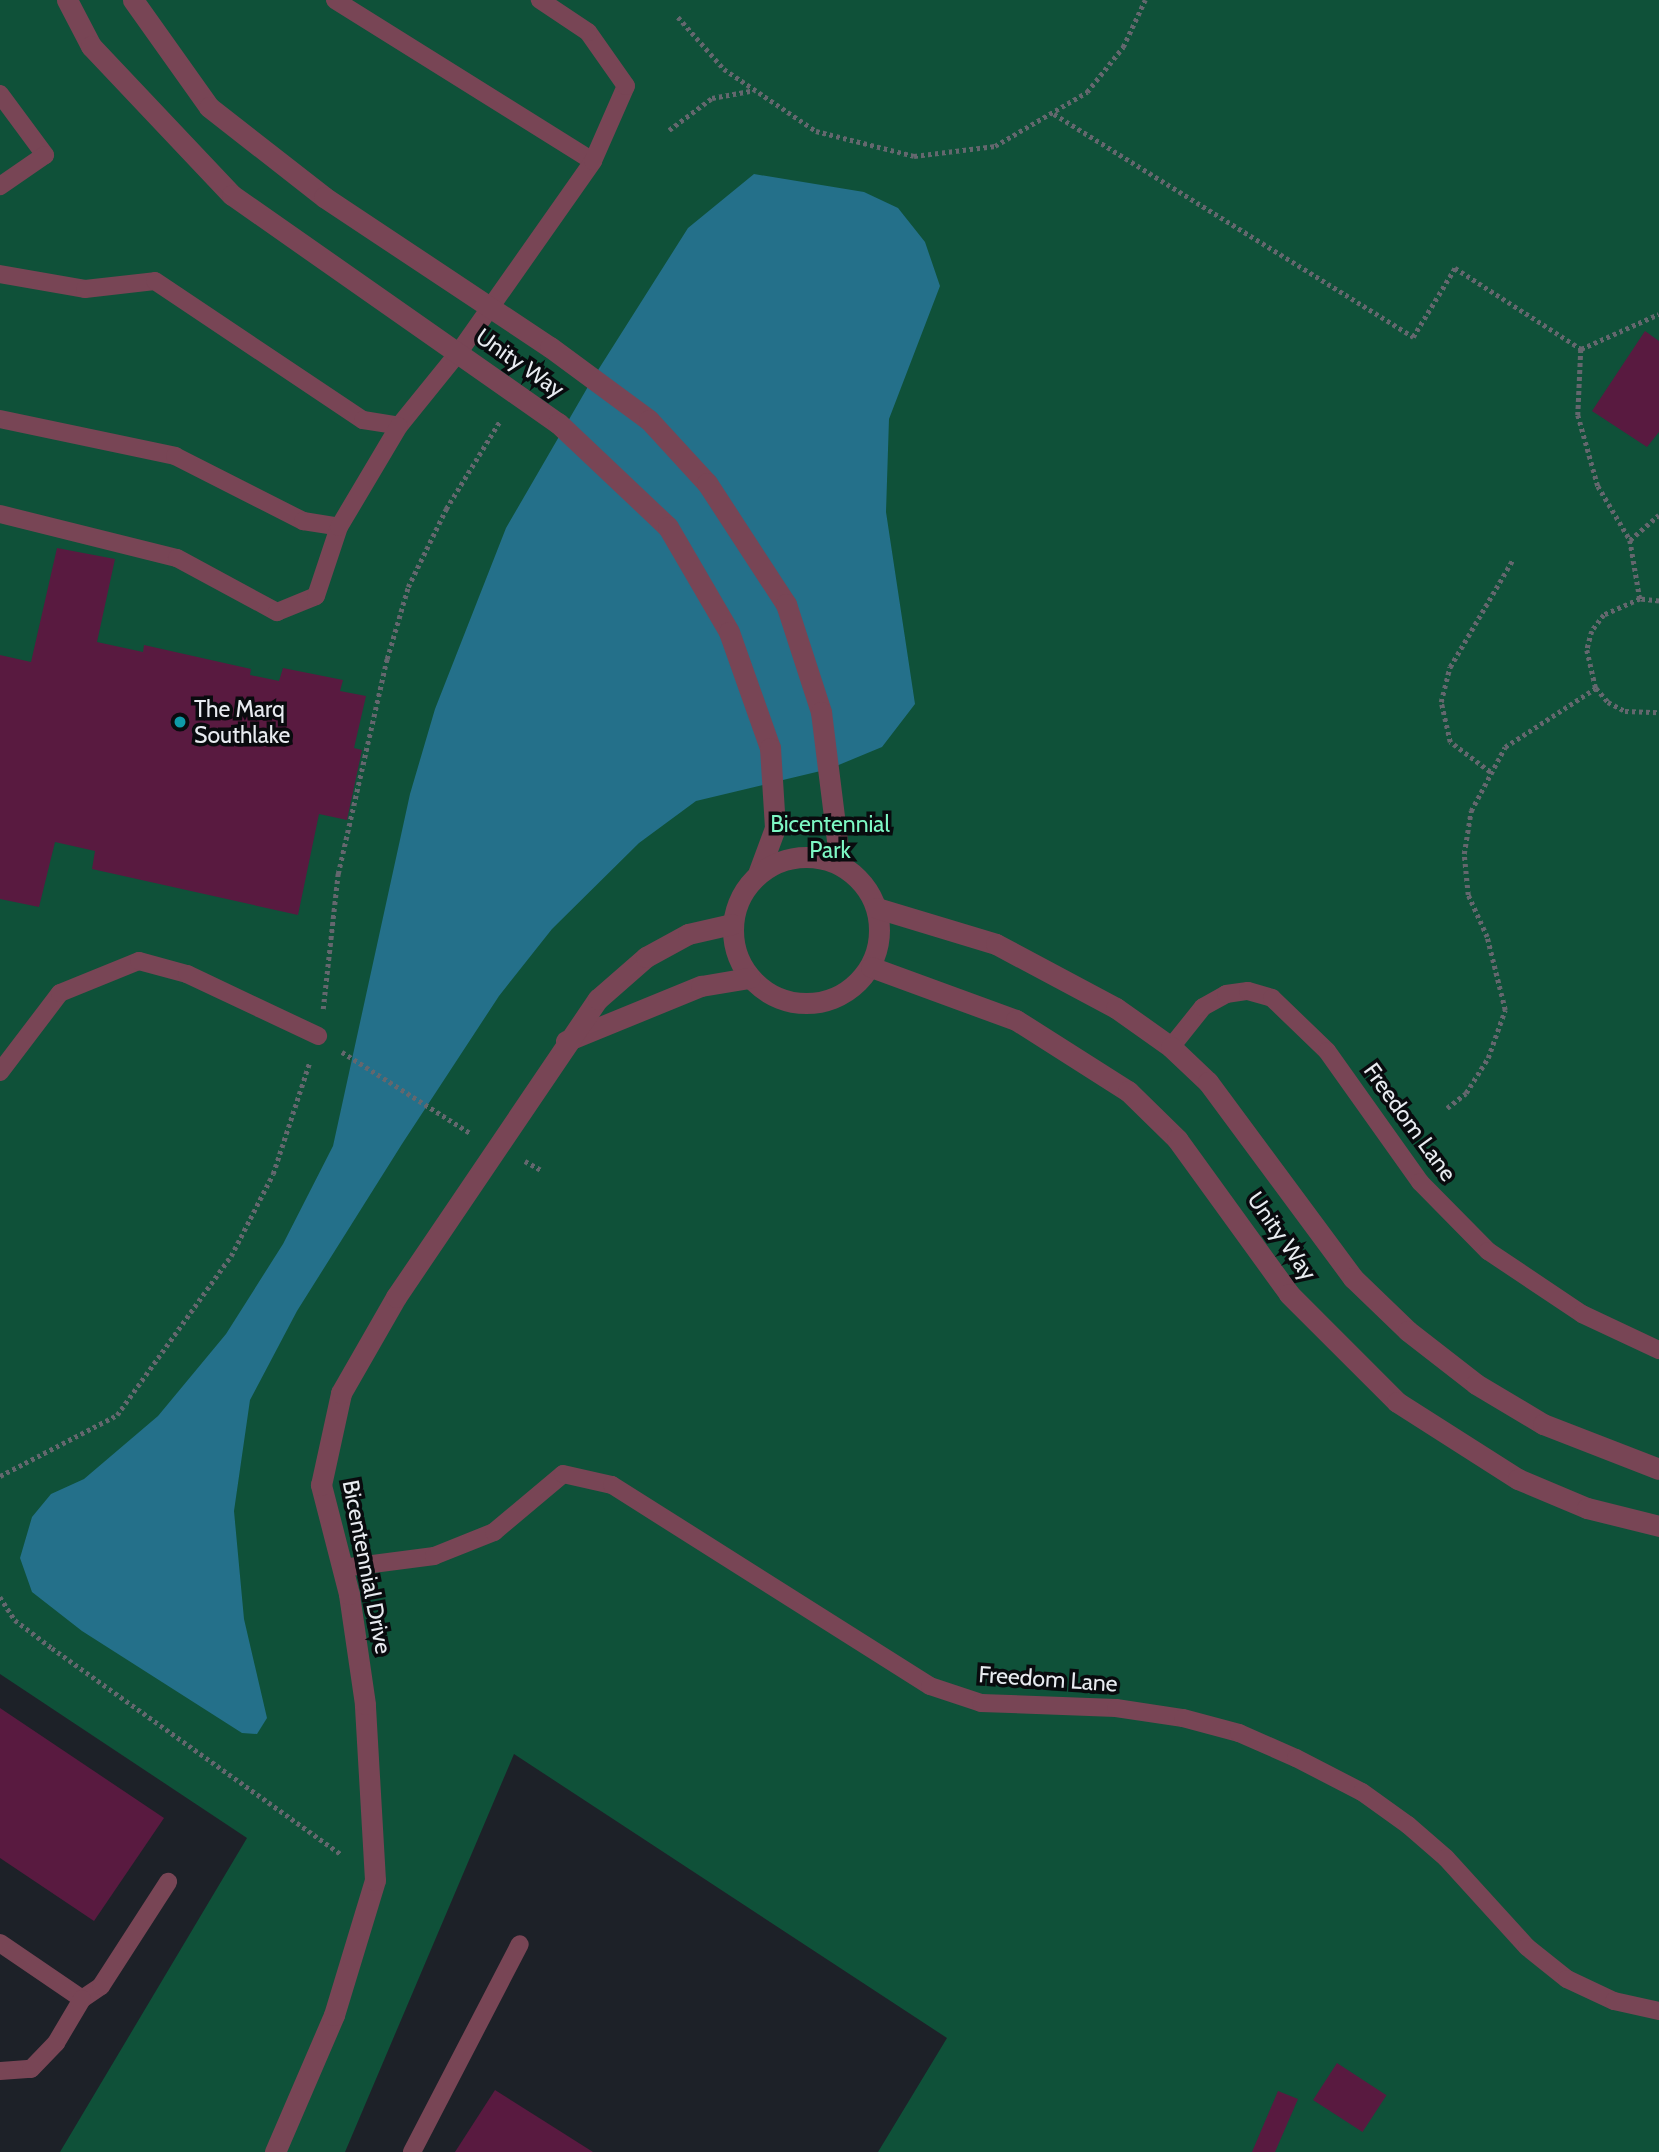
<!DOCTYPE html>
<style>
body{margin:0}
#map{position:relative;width:1659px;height:2152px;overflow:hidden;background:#1d2128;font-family:Cabin,sans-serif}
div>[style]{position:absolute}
.green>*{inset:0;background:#0f5139}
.water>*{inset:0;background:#24708a}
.building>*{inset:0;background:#591a40;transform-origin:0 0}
.path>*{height:4.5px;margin-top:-2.25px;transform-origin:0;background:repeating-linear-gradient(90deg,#64676e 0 3.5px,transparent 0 7px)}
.service>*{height:18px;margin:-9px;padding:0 9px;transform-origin:9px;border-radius:9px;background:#784555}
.minor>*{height:21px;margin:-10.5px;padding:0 10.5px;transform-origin:10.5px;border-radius:10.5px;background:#784555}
.minor>.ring{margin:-10.5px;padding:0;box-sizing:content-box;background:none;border:21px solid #784555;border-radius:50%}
.dots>*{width:19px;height:19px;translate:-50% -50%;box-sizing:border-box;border:4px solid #090b0e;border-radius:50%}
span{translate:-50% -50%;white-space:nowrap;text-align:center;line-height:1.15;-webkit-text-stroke:7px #090b0e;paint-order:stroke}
.street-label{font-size:23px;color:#e8ebf0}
.poi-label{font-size:23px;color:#e8ebf0}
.left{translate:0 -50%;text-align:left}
.park-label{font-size:23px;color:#7df8c4}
</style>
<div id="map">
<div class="green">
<i style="clip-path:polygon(0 0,1659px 0,1659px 2152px,878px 2152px,947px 2038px,514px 1754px,345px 2152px,60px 2152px,247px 1838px,0 1674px)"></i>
</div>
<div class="water">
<i style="clip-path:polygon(754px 174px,864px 192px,898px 208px,925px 242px,940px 286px,889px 419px,886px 512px,915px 704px,882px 747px,829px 769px,696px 801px,639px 843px,552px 929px,499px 996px,402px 1144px,297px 1311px,250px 1400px,234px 1511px,244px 1619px,267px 1718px,257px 1734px,242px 1733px,82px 1631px,32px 1592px,20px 1558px,32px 1517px,51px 1494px,84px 1479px,158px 1416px,226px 1334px,283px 1244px,333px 1146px,410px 794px,435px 709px,506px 528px,593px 378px,688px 228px)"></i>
</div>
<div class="building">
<i style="clip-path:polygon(1645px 331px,1659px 341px,1659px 432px,1647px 447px,1592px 411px)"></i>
<i style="clip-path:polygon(57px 548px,115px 559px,97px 642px,143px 652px,144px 645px,251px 669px,250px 675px,279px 681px,283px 668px,343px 680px,340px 691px,366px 696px,354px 748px,362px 750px,347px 820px,319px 814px,298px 915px,92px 869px,95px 851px,55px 842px,39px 907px,0 899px,0 655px,31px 662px)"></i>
<i style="clip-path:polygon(0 1708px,164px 1818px,94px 1921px,0 1858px)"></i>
<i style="left:1337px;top:2063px;width:59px;height:44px;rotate:33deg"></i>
<i style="clip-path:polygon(495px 2090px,593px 2152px,455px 2152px)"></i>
<i style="clip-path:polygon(1278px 2091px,1298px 2099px,1275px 2152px,1252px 2152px)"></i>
</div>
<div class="path">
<i style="left:678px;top:17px;width:69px;rotate:48.5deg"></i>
<i style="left:724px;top:69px;width:111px;rotate:34deg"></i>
<i style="left:816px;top:131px;width:101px;rotate:14.3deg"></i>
<i style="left:914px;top:156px;width:82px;rotate:-7deg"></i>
<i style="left:995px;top:146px;width:107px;rotate:-30.4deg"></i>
<i style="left:1087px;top:92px;width:58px;rotate:-51.3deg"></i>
<i style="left:1123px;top:47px;width:52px;rotate:-64.9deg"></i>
<i style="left:1054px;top:114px;width:423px;rotate:31.8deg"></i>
<i style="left:1413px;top:337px;width:81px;rotate:-58.7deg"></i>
<i style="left:1455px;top:268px;width:150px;rotate:32.7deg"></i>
<i style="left:1581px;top:349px;width:66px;rotate:92.6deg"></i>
<i style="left:1578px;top:415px;width:74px;rotate:74.3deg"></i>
<i style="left:1598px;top:486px;width:63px;rotate:59.3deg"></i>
<i style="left:1630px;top:540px;width:60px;rotate:80.4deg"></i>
<i style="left:669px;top:130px;width:54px;rotate:-36.7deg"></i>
<i style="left:712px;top:98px;width:44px;rotate:-10.5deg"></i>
<i style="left:1581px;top:349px;width:85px;rotate:-24.2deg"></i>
<i style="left:1630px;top:540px;width:38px;rotate:-41deg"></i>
<i style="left:1659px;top:601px;width:19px;rotate:-174deg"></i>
<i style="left:1640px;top:599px;width:39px;rotate:156deg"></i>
<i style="left:1604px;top:615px;width:20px;rotate:127deg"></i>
<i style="left:1592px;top:631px;width:20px;rotate:105deg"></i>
<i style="left:1587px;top:650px;width:39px;rotate:77deg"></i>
<i style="left:1596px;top:688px;width:18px;rotate:49deg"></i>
<i style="left:1608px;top:702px;width:19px;rotate:28deg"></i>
<i style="left:1625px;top:711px;width:34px;rotate:2deg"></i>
<i style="left:1490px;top:772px;width:50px;rotate:-143.1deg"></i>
<i style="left:1450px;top:742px;width:41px;rotate:-102.7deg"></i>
<i style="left:1441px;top:702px;width:36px;rotate:-76deg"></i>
<i style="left:1450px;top:667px;width:123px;rotate:-59.7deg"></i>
<i style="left:323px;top:1009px;width:136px;rotate:-83.7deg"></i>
<i style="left:338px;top:874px;width:221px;rotate:-77.2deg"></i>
<i style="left:387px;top:659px;width:75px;rotate:-73.7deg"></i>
<i style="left:408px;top:587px;width:87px;rotate:-64deg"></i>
<i style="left:446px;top:509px;width:103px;rotate:-58.5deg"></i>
<i style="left:342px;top:1052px;width:151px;rotate:32.3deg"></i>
<i style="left:1447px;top:1108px;width:24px;rotate:-38deg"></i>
<i style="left:1466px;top:1093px;width:41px;rotate:-57.8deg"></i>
<i style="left:1488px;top:1058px;width:51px;rotate:-70.5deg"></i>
<i style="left:1505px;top:1010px;width:75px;rotate:-103.9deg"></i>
<i style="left:1487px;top:937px;width:46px;rotate:-114.3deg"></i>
<i style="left:1468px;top:895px;width:41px;rotate:-95.6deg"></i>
<i style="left:1464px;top:854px;width:44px;rotate:-80.8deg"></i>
<i style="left:1471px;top:811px;width:72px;rotate:-62deg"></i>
<i style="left:1505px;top:747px;width:108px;rotate:-33deg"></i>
<i style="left:525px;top:1161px;width:18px;rotate:29deg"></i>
<i style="left:0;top:1476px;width:132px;rotate:-27.5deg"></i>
<i style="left:117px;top:1415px;width:196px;rotate:-54.4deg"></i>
<i style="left:231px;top:1256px;width:92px;rotate:-62.9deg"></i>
<i style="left:273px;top:1174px;width:116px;rotate:-71.9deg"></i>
<i style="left:0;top:1597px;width:27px;rotate:57deg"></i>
<i style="left:15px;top:1620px;width:46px;rotate:37.1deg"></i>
<i style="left:52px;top:1648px;width:356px;rotate:35.5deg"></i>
</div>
<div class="service">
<i style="left:335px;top:0;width:304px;rotate:32deg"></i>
<i style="left:0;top:94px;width:76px;rotate:53.6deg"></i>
<i style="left:45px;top:155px;width:55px;rotate:145.4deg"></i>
<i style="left:0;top:274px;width:86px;rotate:10deg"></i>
<i style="left:85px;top:289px;width:70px;rotate:-6.5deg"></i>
<i style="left:155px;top:281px;width:250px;rotate:33.8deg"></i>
<i style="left:363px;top:420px;width:36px;rotate:9deg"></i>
<i style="left:399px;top:426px;width:95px;rotate:-51deg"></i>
<i style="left:459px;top:352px;width:233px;rotate:-54.9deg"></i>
<i style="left:593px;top:161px;width:82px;rotate:-66.3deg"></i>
<i style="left:626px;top:86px;width:66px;rotate:-125.1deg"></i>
<i style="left:588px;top:32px;width:58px;rotate:-146.3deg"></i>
<i style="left:0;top:419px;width:179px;rotate:11.9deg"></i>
<i style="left:175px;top:456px;width:144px;rotate:26.9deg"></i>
<i style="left:303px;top:521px;width:36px;rotate:9deg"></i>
<i style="left:0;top:514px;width:182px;rotate:14deg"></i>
<i style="left:177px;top:558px;width:114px;rotate:28.4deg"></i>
<i style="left:277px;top:612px;width:42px;rotate:-22.3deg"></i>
<i style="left:316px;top:596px;width:73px;rotate:-71.6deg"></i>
<i style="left:339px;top:527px;width:117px;rotate:-59.3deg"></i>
<i style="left:1171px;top:1047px;width:51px;rotate:-51.3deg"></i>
<i style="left:1203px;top:1007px;width:26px;rotate:-29deg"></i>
<i style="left:1226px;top:994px;width:22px;rotate:-8deg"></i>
<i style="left:1248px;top:991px;width:25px;rotate:16deg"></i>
<i style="left:1272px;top:998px;width:76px;rotate:43.9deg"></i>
<i style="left:1327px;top:1051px;width:161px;rotate:54.6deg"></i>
<i style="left:1420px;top:1182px;width:97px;rotate:45.4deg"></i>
<i style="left:1488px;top:1251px;width:113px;rotate:33.8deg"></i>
<i style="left:1582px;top:1314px;width:85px;rotate:25.1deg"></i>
<i style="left:0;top:1072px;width:99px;rotate:-52.8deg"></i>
<i style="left:60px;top:993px;width:85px;rotate:-22.1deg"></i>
<i style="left:139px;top:961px;width:50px;rotate:15.2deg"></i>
<i style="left:187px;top:974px;width:145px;rotate:25.3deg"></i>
<i style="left:342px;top:1568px;width:93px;rotate:-7.4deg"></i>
<i style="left:434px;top:1556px;width:65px;rotate:-21.8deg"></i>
<i style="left:494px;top:1532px;width:90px;rotate:-40deg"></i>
<i style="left:563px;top:1474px;width:50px;rotate:12.7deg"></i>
<i style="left:612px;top:1485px;width:376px;rotate:32.3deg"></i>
<i style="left:930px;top:1686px;width:54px;rotate:18.4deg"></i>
<i style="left:981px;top:1703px;width:135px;rotate:2.1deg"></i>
<i style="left:1116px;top:1708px;width:68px;rotate:8.5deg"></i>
<i style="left:1183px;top:1718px;width:58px;rotate:15deg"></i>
<i style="left:1239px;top:1733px;width:62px;rotate:23.7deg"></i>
<i style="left:1296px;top:1758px;width:74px;rotate:27.3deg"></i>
<i style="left:1362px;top:1792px;width:57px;rotate:35.7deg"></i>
<i style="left:1408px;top:1825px;width:50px;rotate:41deg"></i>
<i style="left:1446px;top:1858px;width:120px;rotate:47.7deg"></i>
<i style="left:1527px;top:1947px;width:51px;rotate:38.7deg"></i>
<i style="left:1567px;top:1979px;width:52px;rotate:25.1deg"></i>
<i style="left:1614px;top:2001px;width:46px;rotate:12.5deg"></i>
<i style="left:0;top:1943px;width:99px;rotate:34.3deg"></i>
<i style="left:82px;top:1999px;width:23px;rotate:-34deg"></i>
<i style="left:101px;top:1986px;width:124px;rotate:-57.2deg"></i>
<i style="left:0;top:2071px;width:31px;rotate:-4deg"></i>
<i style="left:31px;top:2069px;width:36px;rotate:-46deg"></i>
<i style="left:56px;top:2043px;width:51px;rotate:-59.4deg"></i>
<i style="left:412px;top:2152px;width:234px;rotate:-62.6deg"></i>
</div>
<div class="minor">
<i style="left:67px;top:0;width:52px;rotate:62.4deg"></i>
<i style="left:91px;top:46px;width:205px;rotate:46.6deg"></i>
<i style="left:232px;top:195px;width:398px;rotate:35deg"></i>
<i style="left:558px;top:423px;width:151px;rotate:43.4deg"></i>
<i style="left:668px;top:527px;width:121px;rotate:59.8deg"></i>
<i style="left:729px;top:632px;width:123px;rotate:70.5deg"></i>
<i style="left:770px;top:748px;width:80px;rotate:86.4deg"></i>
<i style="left:775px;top:828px;width:49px;rotate:110.3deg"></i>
<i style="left:133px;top:0;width:131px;rotate:54.6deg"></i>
<i style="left:209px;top:107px;width:146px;rotate:38deg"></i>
<i style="left:324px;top:197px;width:271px;rotate:33.6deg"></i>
<i style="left:550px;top:347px;width:123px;rotate:36.4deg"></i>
<i style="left:649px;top:420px;width:86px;rotate:47.4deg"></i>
<i style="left:707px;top:483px;width:145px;rotate:56.9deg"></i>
<i style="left:786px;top:604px;width:114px;rotate:72deg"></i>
<i style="left:821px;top:712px;width:154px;rotate:82.9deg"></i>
<i class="ring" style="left:733px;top:857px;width:125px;height:125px"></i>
<i style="left:877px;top:908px;width:124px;rotate:16.8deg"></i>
<i style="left:996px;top:944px;width:136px;rotate:28.1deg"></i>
<i style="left:1116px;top:1008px;width:67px;rotate:35.3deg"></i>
<i style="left:1171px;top:1047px;width:51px;rotate:43.4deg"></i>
<i style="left:1208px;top:1082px;width:244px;rotate:53.5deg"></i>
<i style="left:1353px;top:1278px;width:76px;rotate:43.9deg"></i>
<i style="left:1408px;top:1331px;width:86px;rotate:37.9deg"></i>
<i style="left:1476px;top:1384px;width:78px;rotate:30.8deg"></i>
<i style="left:1543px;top:1424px;width:124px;rotate:21.2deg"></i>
<i style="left:871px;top:967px;width:154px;rotate:20.1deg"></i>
<i style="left:1016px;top:1020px;width:133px;rotate:32.4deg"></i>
<i style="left:1128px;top:1091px;width:69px;rotate:44.4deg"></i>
<i style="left:1177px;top:1139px;width:191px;rotate:54.1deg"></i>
<i style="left:1289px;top:1294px;width:153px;rotate:45deg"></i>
<i style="left:1397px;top:1402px;width:143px;rotate:32.5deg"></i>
<i style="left:1518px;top:1479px;width:75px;rotate:22.8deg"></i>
<i style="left:1587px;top:1508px;width:74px;rotate:14deg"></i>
<i style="left:566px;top:1041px;width:146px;rotate:-22.2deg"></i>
<i style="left:701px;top:986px;width:49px;rotate:-9.5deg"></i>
<i style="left:275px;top:2152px;width:149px;rotate:-66.7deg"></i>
<i style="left:334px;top:2015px;width:141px;rotate:-73.1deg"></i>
<i style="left:375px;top:1880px;width:176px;rotate:-93.3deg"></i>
<i style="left:365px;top:1704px;width:111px;rotate:-98.3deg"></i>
<i style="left:349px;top:1594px;width:113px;rotate:-104.4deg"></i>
<i style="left:321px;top:1485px;width:94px;rotate:-77.7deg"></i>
<i style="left:341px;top:1393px;width:111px;rotate:-60.2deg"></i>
<i style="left:396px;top:1297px;width:360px;rotate:-55.9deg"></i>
<i style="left:598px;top:999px;width:64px;rotate:-41.2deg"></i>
<i style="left:646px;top:957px;width:48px;rotate:-28.7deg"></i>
<i style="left:688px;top:934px;width:45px;rotate:-12.8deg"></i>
</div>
<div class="dots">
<i style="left:180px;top:722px;background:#0f9aa8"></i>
</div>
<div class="street-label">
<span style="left:520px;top:363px;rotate:35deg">Unity Way</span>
<span style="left:1410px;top:1122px;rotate:54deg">Freedom Lane</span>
<span style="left:1282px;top:1236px;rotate:55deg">Unity Way</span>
<span style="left:367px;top:1567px;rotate:79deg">Bicentennial Drive</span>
<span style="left:1048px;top:1679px;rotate:4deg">Freedom Lane</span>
</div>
<div class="poi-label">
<span class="left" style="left:194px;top:722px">The Marq<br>Southlake</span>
</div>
<div class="park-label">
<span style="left:830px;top:837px">Bicentennial<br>Park</span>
</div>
</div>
